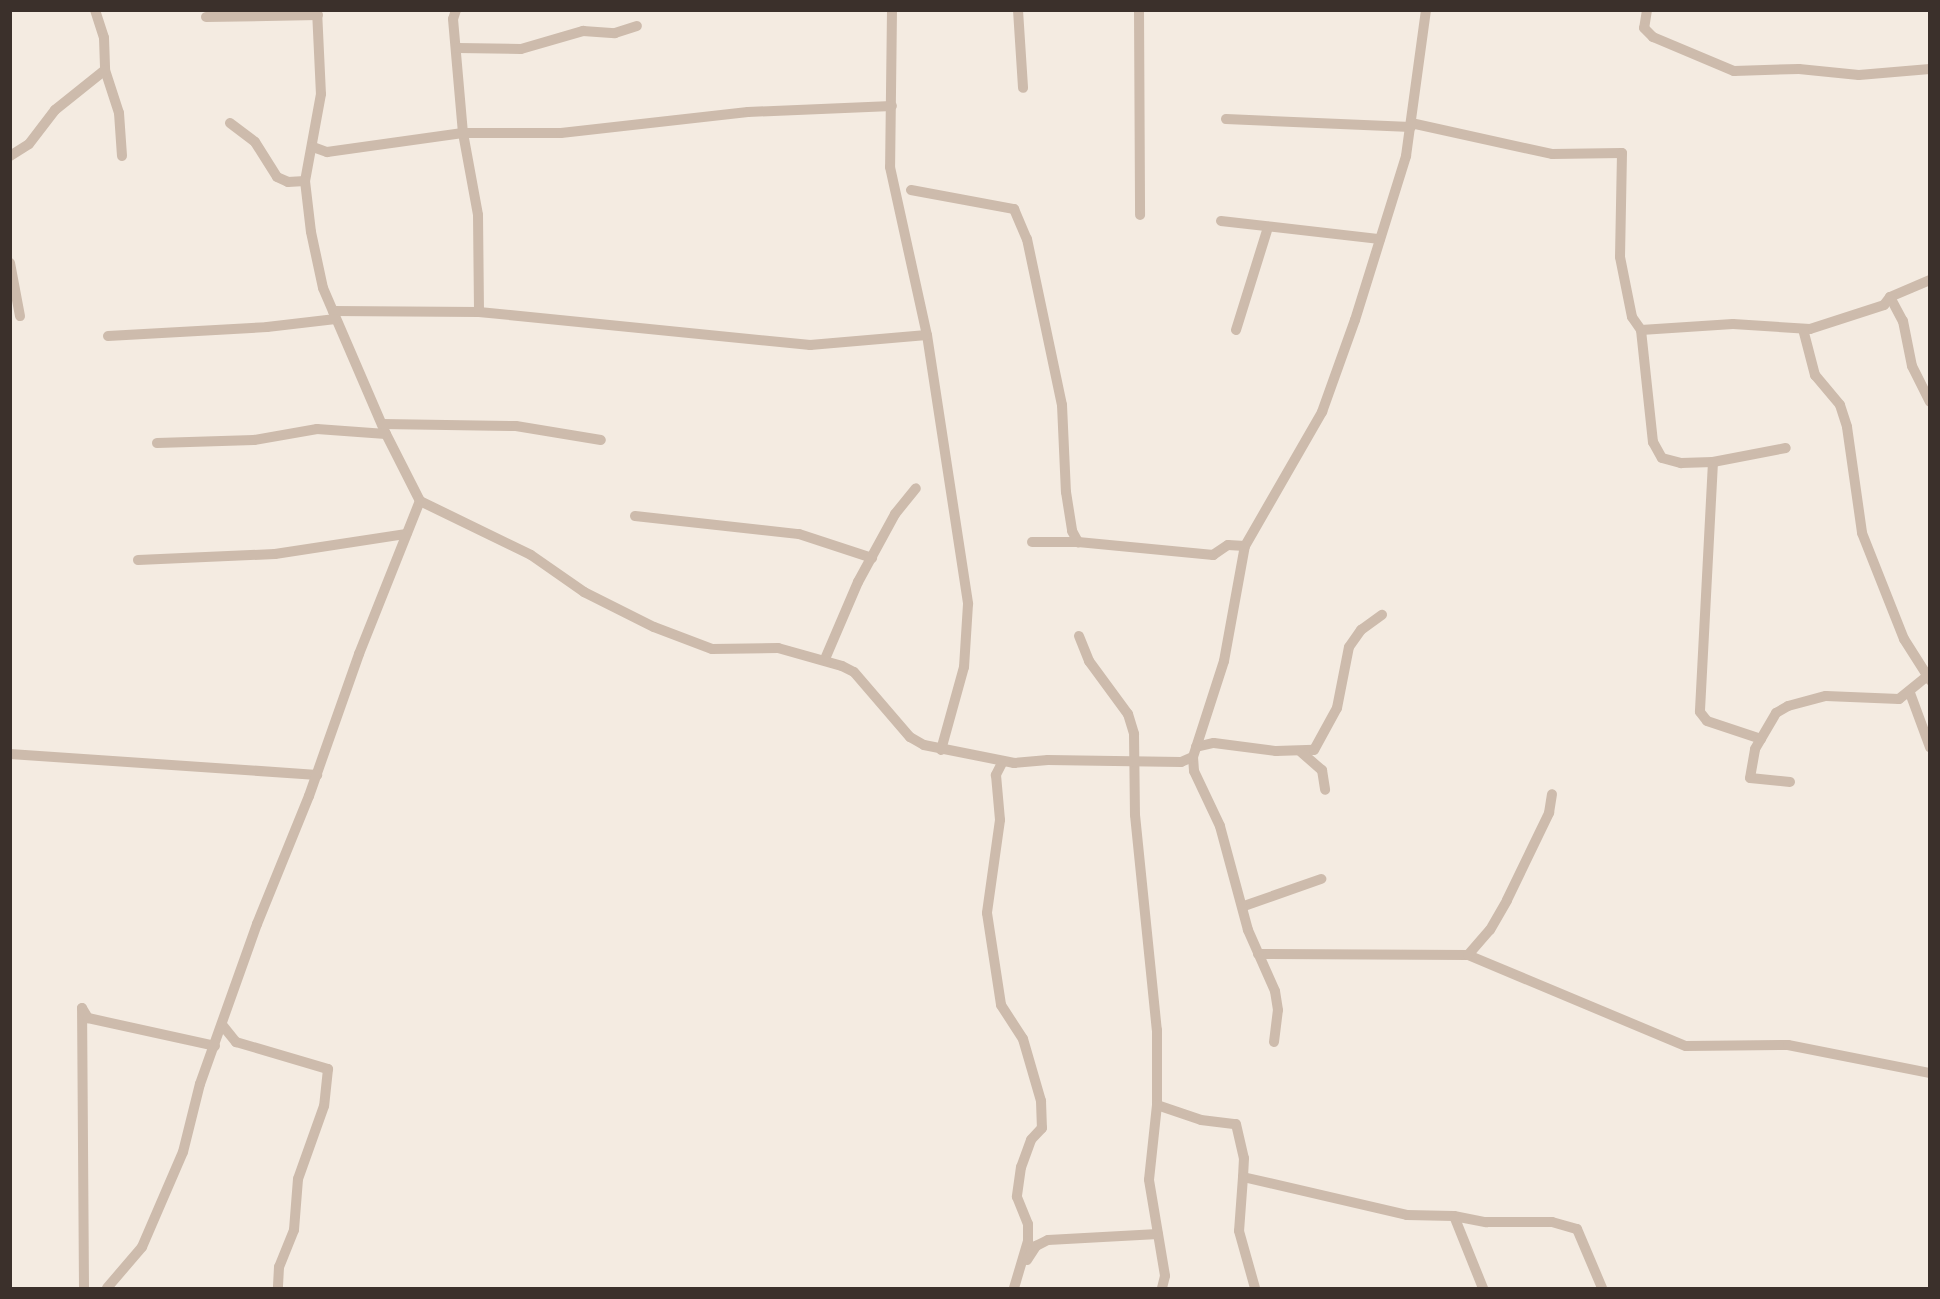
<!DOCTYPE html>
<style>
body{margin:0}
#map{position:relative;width:1940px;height:1299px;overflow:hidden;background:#f4ebe1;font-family:Arial,sans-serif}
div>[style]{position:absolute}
.street>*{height:10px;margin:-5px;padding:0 5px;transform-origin:5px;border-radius:5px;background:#cdbbac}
span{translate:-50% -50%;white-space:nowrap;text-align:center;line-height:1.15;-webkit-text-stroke:4.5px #fbf5ee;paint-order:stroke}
.frame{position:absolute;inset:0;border:12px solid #3b302b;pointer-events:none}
</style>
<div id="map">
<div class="street">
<i style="left:95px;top:10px;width:29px;rotate:72deg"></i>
<i style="left:104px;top:38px;width:32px;rotate:88deg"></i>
<i style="left:105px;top:70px;width:45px;rotate:72deg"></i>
<i style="left:119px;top:113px;width:43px;rotate:86deg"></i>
<i style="left:317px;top:10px;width:84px;rotate:87.3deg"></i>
<i style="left:321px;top:94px;width:88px;rotate:100.4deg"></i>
<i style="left:305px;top:181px;width:51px;rotate:83.3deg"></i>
<i style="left:311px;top:232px;width:57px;rotate:77.9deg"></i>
<i style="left:323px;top:288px;width:159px;rotate:66.7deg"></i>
<i style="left:386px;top:434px;width:75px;rotate:63.1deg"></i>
<i style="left:456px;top:10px;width:9px;rotate:108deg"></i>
<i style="left:453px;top:19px;width:114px;rotate:85deg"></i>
<i style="left:463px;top:133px;width:83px;rotate:79.6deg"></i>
<i style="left:478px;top:215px;width:97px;rotate:89.4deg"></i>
<i style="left:892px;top:10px;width:157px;rotate:90.7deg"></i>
<i style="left:890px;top:167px;width:172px;rotate:77.6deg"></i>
<i style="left:927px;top:335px;width:272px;rotate:81.3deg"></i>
<i style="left:968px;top:604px;width:63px;rotate:93.6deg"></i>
<i style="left:964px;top:667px;width:86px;rotate:105.5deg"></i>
<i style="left:1018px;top:10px;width:78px;rotate:86.3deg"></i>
<i style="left:1139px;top:10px;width:205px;rotate:89.7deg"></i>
<i style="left:1647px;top:10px;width:18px;rotate:99deg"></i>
<i style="left:1644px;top:28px;width:13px;rotate:45deg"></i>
<i style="left:1653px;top:37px;width:88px;rotate:22.8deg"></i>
<i style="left:1734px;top:71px;width:65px;rotate:-1.8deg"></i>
<i style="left:1799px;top:69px;width:60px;rotate:5.7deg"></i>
<i style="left:1859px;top:75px;width:71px;rotate:-4.8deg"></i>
<i style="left:206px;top:17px;width:112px;rotate:-1deg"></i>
<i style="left:458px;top:48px;width:63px;rotate:0.9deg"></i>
<i style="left:521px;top:49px;width:65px;rotate:-16.2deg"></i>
<i style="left:583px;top:31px;width:32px;rotate:4deg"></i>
<i style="left:615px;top:33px;width:23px;rotate:-18deg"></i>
<i style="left:1226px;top:119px;width:185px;rotate:2.5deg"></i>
<i style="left:230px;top:123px;width:31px;rotate:37deg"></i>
<i style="left:255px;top:142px;width:41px;rotate:57.8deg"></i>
<i style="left:277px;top:177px;width:12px;rotate:24deg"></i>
<i style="left:288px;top:182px;width:17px;rotate:-3deg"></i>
<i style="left:1411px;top:123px;width:144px;rotate:12.4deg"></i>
<i style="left:1552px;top:154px;width:70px;rotate:-0.8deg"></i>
<i style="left:1622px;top:153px;width:104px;rotate:91.1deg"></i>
<i style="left:1620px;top:257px;width:61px;rotate:78.7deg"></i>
<i style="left:1632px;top:317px;width:16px;rotate:55deg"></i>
<i style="left:1641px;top:330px;width:92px;rotate:-3.7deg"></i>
<i style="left:1733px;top:324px;width:77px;rotate:3.7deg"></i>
<i style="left:1810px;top:329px;width:78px;rotate:-18deg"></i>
<i style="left:1884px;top:305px;width:10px;rotate:-53deg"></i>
<i style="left:1890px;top:297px;width:43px;rotate:-23deg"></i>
<i style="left:313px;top:147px;width:15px;rotate:20deg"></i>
<i style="left:327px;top:152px;width:137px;rotate:-8deg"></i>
<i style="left:463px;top:133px;width:98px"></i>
<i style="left:561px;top:133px;width:188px;rotate:-6.4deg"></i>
<i style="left:748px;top:112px;width:144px;rotate:-2.4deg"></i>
<i style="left:10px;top:156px;width:22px;rotate:-32deg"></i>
<i style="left:29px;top:144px;width:43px;rotate:-52.6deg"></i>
<i style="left:55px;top:110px;width:64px;rotate:-38.7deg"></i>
<i style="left:911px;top:190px;width:105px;rotate:10.5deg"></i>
<i style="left:1014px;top:209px;width:33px;rotate:67deg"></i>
<i style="left:1027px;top:239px;width:170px;rotate:78.1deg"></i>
<i style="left:1062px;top:405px;width:87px;rotate:87.4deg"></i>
<i style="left:1066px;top:492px;width:39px;rotate:81deg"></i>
<i style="left:1072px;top:531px;width:13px;rotate:61deg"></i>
<i style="left:1078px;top:542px;width:136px;rotate:5.5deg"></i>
<i style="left:1213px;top:555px;width:18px;rotate:-34deg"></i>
<i style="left:1228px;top:545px;width:17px;rotate:3deg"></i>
<i style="left:1221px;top:221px;width:160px;rotate:6.5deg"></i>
<i style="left:10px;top:263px;width:54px;rotate:79.3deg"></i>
<i style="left:1890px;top:297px;width:27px;rotate:62deg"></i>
<i style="left:1903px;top:321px;width:46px;rotate:78.7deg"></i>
<i style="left:1912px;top:366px;width:40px;rotate:63.4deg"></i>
<i style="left:333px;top:311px;width:146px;rotate:0.4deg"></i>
<i style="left:479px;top:312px;width:333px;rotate:5.7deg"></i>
<i style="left:810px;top:345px;width:117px;rotate:-4.9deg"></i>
<i style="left:1803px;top:329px;width:48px;rotate:75.4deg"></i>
<i style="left:1815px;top:375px;width:39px;rotate:50deg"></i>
<i style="left:1840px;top:405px;width:23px;rotate:72deg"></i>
<i style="left:1847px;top:427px;width:107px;rotate:81.9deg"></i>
<i style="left:1862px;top:533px;width:114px;rotate:68.4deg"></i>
<i style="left:1904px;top:639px;width:49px;rotate:57.6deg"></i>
<i style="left:1236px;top:330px;width:108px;rotate:-72.7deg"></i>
<i style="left:1641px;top:330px;width:113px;rotate:83.9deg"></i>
<i style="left:1653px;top:442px;width:18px;rotate:61deg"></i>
<i style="left:1662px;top:458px;width:20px;rotate:15deg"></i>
<i style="left:1681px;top:463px;width:32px;rotate:-2deg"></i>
<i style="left:1713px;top:462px;width:250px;rotate:93deg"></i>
<i style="left:1700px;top:712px;width:11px;rotate:52deg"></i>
<i style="left:1707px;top:721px;width:57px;rotate:18.4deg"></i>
<i style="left:108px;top:336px;width:159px;rotate:-3.2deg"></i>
<i style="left:267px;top:327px;width:69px;rotate:-6.6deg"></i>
<i style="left:382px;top:424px;width:134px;rotate:0.9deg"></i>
<i style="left:516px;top:426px;width:86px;rotate:9.4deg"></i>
<i style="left:157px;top:443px;width:97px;rotate:-1.8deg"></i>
<i style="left:254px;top:440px;width:64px;rotate:-9.9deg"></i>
<i style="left:317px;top:429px;width:69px;rotate:4.1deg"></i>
<i style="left:1713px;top:462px;width:74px;rotate:-10.9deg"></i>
<i style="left:635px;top:516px;width:165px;rotate:6.3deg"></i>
<i style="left:799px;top:534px;width:77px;rotate:18.2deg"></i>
<i style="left:1032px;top:542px;width:46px"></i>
<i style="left:138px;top:560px;width:137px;rotate:-2.5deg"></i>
<i style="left:275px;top:554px;width:133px;rotate:-8.7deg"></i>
<i style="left:1079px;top:636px;width:27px;rotate:68deg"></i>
<i style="left:1089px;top:661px;width:66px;rotate:53.7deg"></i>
<i style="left:1128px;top:714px;width:21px;rotate:73deg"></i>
<i style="left:1134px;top:734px;width:81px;rotate:89.3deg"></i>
<i style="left:1135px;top:815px;width:216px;rotate:84.2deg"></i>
<i style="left:1157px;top:1030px;width:75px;rotate:90deg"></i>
<i style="left:1157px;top:1105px;width:46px;rotate:18.8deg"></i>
<i style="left:1201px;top:1120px;width:35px;rotate:7deg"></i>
<i style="left:1236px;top:1124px;width:35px;rotate:77deg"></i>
<i style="left:1244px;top:1158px;width:19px;rotate:93deg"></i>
<i style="left:1243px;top:1177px;width:168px;rotate:13deg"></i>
<i style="left:1407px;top:1215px;width:47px;rotate:1.2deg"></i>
<i style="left:1454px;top:1216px;width:33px;rotate:11deg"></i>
<i style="left:1486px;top:1222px;width:66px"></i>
<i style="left:1552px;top:1222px;width:26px;rotate:16deg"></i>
<i style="left:1577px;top:1229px;width:64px;rotate:67deg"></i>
<i style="left:825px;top:659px;width:84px;rotate:-66.8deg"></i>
<i style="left:858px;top:582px;width:77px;rotate:-61.4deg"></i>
<i style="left:895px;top:514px;width:33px;rotate:-51deg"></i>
<i style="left:1910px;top:693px;width:58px;rotate:69.7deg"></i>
<i style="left:1196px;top:747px;width:18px;rotate:-13deg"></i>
<i style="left:1214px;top:743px;width:63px;rotate:7.4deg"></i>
<i style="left:1276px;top:751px;width:38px;rotate:-2deg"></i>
<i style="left:1314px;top:750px;width:48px;rotate:-61.3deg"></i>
<i style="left:1337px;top:708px;width:62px;rotate:-78.9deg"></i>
<i style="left:1349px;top:647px;width:21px;rotate:-55deg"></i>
<i style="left:1361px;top:630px;width:26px;rotate:-36deg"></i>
<i style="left:1301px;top:752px;width:28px;rotate:41deg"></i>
<i style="left:1322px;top:770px;width:20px;rotate:81deg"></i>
<i style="left:10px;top:754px;width:308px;rotate:3.9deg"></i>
<i style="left:1003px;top:761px;width:16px;rotate:117deg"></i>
<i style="left:996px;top:775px;width:45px;rotate:84.9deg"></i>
<i style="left:1000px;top:820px;width:94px;rotate:98deg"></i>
<i style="left:987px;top:913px;width:93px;rotate:81.3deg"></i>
<i style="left:1001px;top:1005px;width:40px;rotate:57.1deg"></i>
<i style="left:1023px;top:1039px;width:65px;rotate:73.8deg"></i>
<i style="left:1041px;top:1101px;width:27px;rotate:88deg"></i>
<i style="left:1042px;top:1128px;width:16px;rotate:133deg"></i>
<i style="left:1031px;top:1140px;width:29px;rotate:110deg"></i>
<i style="left:1021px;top:1167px;width:30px;rotate:98deg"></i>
<i style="left:1017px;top:1197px;width:29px;rotate:68deg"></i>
<i style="left:1028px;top:1224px;width:17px;rotate:90deg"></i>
<i style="left:1028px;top:1241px;width:49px;rotate:106.6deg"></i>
<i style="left:1790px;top:782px;width:40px;rotate:-174.3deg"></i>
<i style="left:1750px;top:778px;width:29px;rotate:-80deg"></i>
<i style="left:1755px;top:749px;width:42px;rotate:-59.7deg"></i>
<i style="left:1776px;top:713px;width:14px;rotate:-30deg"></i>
<i style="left:1788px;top:706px;width:39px;rotate:-15deg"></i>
<i style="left:1826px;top:696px;width:73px;rotate:2.4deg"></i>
<i style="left:1899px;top:699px;width:35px;rotate:-39deg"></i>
<i style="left:1244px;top:906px;width:82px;rotate:-19.3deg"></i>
<i style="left:1258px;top:954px;width:210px;rotate:0.3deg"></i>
<i style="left:1468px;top:955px;width:236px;rotate:22.7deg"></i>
<i style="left:1686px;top:1046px;width:102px;rotate:-0.6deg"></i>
<i style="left:1788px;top:1045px;width:145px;rotate:11.2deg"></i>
<i style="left:1468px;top:955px;width:33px;rotate:-49deg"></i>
<i style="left:1490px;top:930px;width:34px;rotate:-60deg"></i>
<i style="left:1507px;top:900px;width:97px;rotate:-64.2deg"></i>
<i style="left:1549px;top:813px;width:19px;rotate:-81deg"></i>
<i style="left:223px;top:1026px;width:21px;rotate:51deg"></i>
<i style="left:236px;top:1042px;width:96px;rotate:16.4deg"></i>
<i style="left:328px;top:1069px;width:37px;rotate:96deg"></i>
<i style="left:324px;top:1106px;width:77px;rotate:109.6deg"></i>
<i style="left:298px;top:1179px;width:51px;rotate:94.5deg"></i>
<i style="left:294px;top:1230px;width:40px;rotate:112deg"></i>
<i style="left:279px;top:1267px;width:21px;rotate:93deg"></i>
<i style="left:1274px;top:1042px;width:32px;rotate:-83deg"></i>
<i style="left:1278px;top:1010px;width:19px;rotate:-99deg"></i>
<i style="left:1275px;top:991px;width:67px;rotate:-113.9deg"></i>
<i style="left:1248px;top:930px;width:108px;rotate:-105.1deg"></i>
<i style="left:1220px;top:826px;width:61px;rotate:-115.3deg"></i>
<i style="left:1194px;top:771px;width:14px;rotate:-94deg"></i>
<i style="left:1193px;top:757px;width:101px;rotate:-72.1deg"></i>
<i style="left:1224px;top:661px;width:117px;rotate:-79.7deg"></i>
<i style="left:1245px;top:546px;width:155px;rotate:-60.1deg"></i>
<i style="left:1322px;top:412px;width:98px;rotate:-70.3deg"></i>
<i style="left:1355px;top:320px;width:172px;rotate:-72.7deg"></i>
<i style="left:1406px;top:156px;width:147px;rotate:-82.2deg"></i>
<i style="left:1157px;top:1105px;width:75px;rotate:96.1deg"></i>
<i style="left:1149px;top:1180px;width:97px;rotate:80.5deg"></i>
<i style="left:1165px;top:1276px;width:12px;rotate:104deg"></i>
<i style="left:1243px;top:1177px;width:54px;rotate:94.2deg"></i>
<i style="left:1239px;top:1231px;width:59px;rotate:74.3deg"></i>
<i style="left:1454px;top:1216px;width:78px;rotate:68.1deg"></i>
<i style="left:1027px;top:1260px;width:17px;rotate:-57deg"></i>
<i style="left:1036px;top:1246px;width:13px;rotate:-27deg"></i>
<i style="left:1048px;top:1240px;width:110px;rotate:-3.1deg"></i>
<i style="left:84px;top:1288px;width:280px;rotate:-90.4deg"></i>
<i style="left:82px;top:1008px;width:12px;rotate:59deg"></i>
<i style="left:88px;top:1018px;width:130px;rotate:12.4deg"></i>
<i style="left:107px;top:1288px;width:54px;rotate:-49.5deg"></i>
<i style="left:142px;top:1247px;width:103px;rotate:-66.7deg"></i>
<i style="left:183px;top:1152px;width:70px;rotate:-76deg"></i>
<i style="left:200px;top:1084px;width:170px;rotate:-70.4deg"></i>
<i style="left:257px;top:924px;width:138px;rotate:-67.9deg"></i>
<i style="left:309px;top:796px;width:151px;rotate:-70.6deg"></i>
<i style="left:359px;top:654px;width:165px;rotate:-68.3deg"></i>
<i style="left:420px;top:501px;width:123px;rotate:25.9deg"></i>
<i style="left:531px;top:555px;width:65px;rotate:34.9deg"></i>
<i style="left:584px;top:592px;width:78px;rotate:26.6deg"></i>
<i style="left:654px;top:627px;width:62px;rotate:20.8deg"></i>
<i style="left:712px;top:649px;width:66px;rotate:-0.9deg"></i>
<i style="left:778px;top:648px;width:66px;rotate:15.7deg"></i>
<i style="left:842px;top:666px;width:13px;rotate:27deg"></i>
<i style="left:854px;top:672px;width:86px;rotate:49.3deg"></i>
<i style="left:910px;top:737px;width:16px;rotate:30deg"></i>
<i style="left:924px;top:745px;width:92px;rotate:11.3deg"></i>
<i style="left:1014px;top:763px;width:34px;rotate:-5deg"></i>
<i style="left:1048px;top:760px;width:133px;rotate:0.9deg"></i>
<i style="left:1181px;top:762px;width:13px;rotate:-23deg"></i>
</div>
<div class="frame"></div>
</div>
